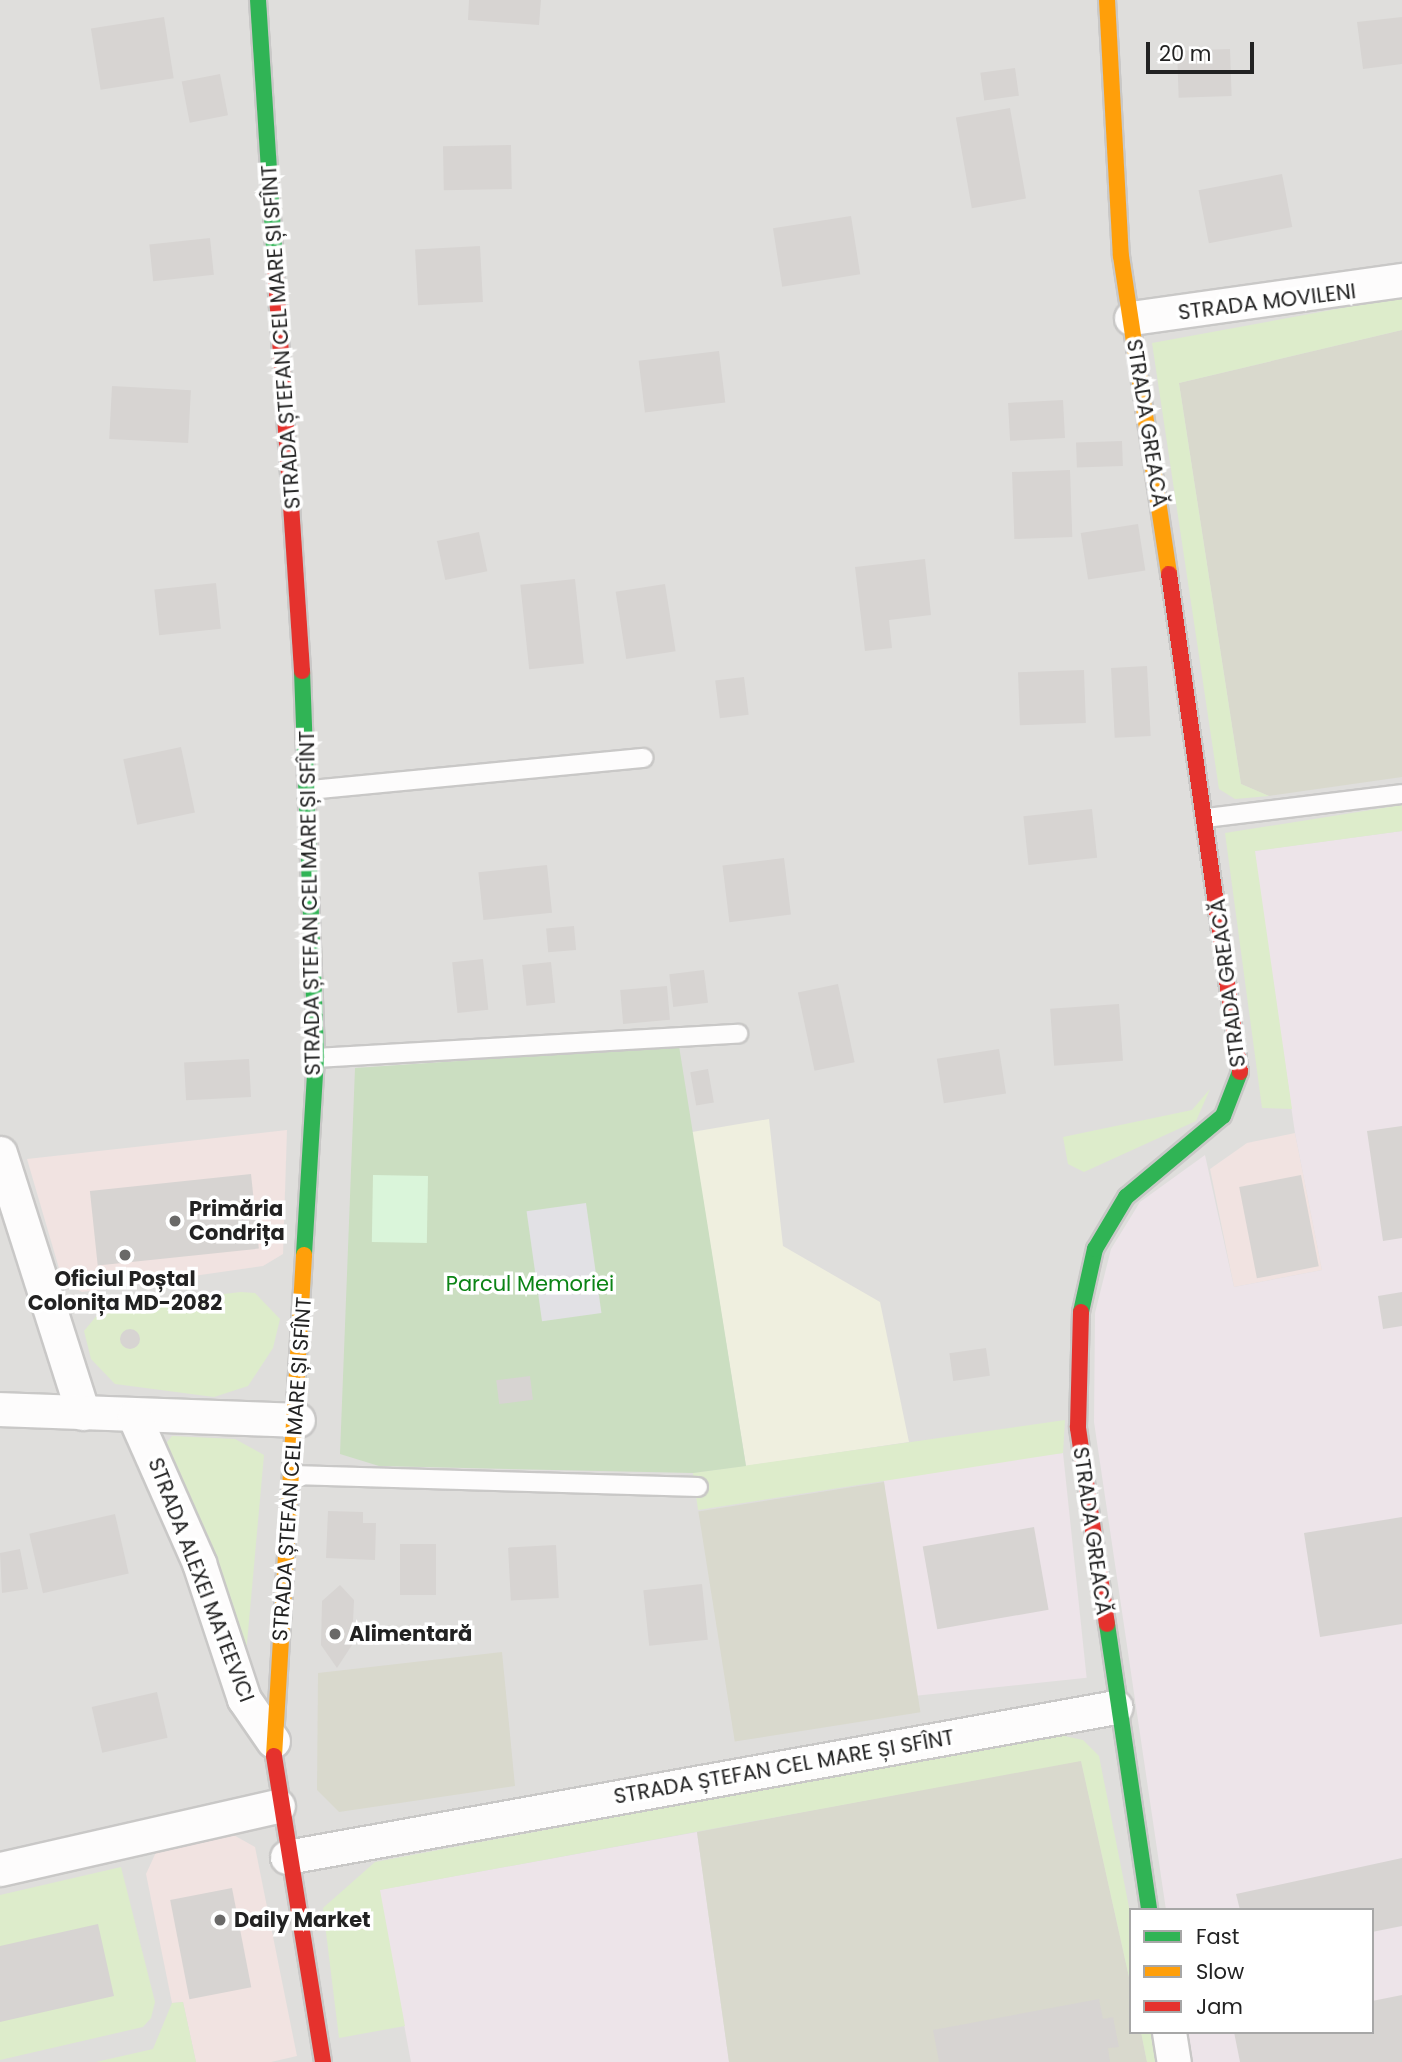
<!DOCTYPE html>
<meta charset="utf-8">
<style>
body{margin:0}
#map{position:relative;width:1402px;height:2062px;overflow:hidden;background:#f0eeeb;font-family:Poppins,sans-serif}
div>[style]{position:absolute}
.residential>*{inset:0;background:#dfdedc}
.commercial>*{inset:0;background:#f1e3e1}
.industrial>*{inset:0;background:#ede4e9;transform-origin:0 0}
.construction>*{inset:0;background:#d9d9cd;transform-origin:0 0}
.farmland>*{inset:0;background:#efefdf}
.grass>*{inset:0;background:#ddeccb}
.forest>*{inset:0;background:#cbdec1}
.park>*{inset:0;background:#daf5da;transform-origin:0 0}
.plaza>*{inset:0;background:#e2e1e5;transform-origin:0 0}
.building>*{inset:0;background:#d7d4d2;transform-origin:0 0}
.round{border-radius:50%}
.roads{filter:drop-shadow(2px 0 #c9c8c7) drop-shadow(-2px 0 #c9c8c7) drop-shadow(0 2px #c9c8c7) drop-shadow(0 -2px #c9c8c7)}
.lane>*{height:18px;margin:-9px;padding:0 9px;transform-origin:9px;border-radius:9px;background:#fdfcfc}
.street>*{height:33px;margin:-16.5px;padding:0 16.5px;transform-origin:16.5px;border-radius:16.5px;background:#fdfcfc}
.fast>*{height:16px;margin:-8px;padding:0 8px;transform-origin:8px;border-radius:8px;background:#30b455}
.slow>*{height:16px;margin:-8px;padding:0 8px;transform-origin:8px;border-radius:8px;background:#ff9f0a}
.jam>*{height:16px;margin:-8px;padding:0 8px;transform-origin:8px;border-radius:8px;background:#e5322d}
.dots>*{width:19px;height:19px;translate:-50% -50%;box-sizing:border-box;border:4px solid #fff;border-radius:50%}
span{translate:-50% -50%;white-space:nowrap;text-align:center;line-height:1.15;-webkit-text-stroke:7px #fff;paint-order:stroke}
.street-label{font-size:21px;color:#222}
.poi-label{font-size:21px;color:#222;font-weight:700}
.left{translate:0 -50%;text-align:left}
.park-label{font-size:21px;color:#0c8416}
.legend{position:absolute;left:1129px;top:1908px;width:245px;height:126px;box-sizing:border-box;background:#fff;border:2px solid #a7a7a7;margin:0;padding:9px 12px;list-style:none;font-size:21px;color:#222}
.legend li{display:flex;align-items:center;gap:14px;height:35px}
.legend b{width:35px;border:2px solid #a7a7a7}
.scale{position:absolute;left:1146px;top:42px;width:108px;height:32px;box-sizing:border-box;border:4px solid #222;border-top:0;padding-left:9px;font-size:21px;line-height:24px;white-space:nowrap;color:#222;-webkit-text-stroke:5px #fff;paint-order:stroke}
</style>
<div id="map">
<div class="residential">
<i style="clip-path:polygon(evenodd,0 0,1402px 0,1402px 2062px,0 2062px,0 0,1131px 1910px,1372px 1910px,1372px 2032px,1131px 2032px,1131px 1910px)"></i>
</div>
<div class="commercial">
<i style="clip-path:polygon(287px 1130px,283px 1254px,263px 1266px,82px 1292px,63px 1282px,27px 1159px)"></i>
<i style="clip-path:polygon(1295px 1133px,1322px 1270px,1234px 1287px,1210px 1169px,1247px 1143px)"></i>
<i style="clip-path:polygon(230px 1833px,255px 1847px,297px 2056px,271px 2062px,196px 2062px,183px 2002px,172px 2003px,146px 1874px,157px 1850px)"></i>
</div>
<div class="industrial">
<i style="clip-path:polygon(1402px 831px,1402px 2062px,1191px 2062px,1186px 2032px,1372px 2032px,1372px 1910px,1166px 1910px,1094px 1422px,1095px 1313px,1111px 1249px,1140px 1202px,1205px 1155px,1234px 1287px,1322px 1270px,1295px 1133px,1254px 851px)"></i>
<i style="left:1063px;top:1453px;width:226px;height:181px;rotate:84deg"></i>
<i style="clip-path:polygon(697px 1832px,729px 2062px,411px 2062px,379px 1890px)"></i>
</div>
<div class="construction">
<i style="clip-path:polygon(1402px 330px,1402px 777px,1269px 796px,1241px 784px,1179px 383px)"></i>
<i style="left:884px;top:1482px;width:233px;height:188px;rotate:81deg"></i>
<i style="clip-path:polygon(502px 1652px,515px 1786px,339px 1812px,317px 1790px,318px 1673px)"></i>
<i style="clip-path:polygon(1081px 1760px,1131px 1986px,1131px 2032px,1141px 2032px,1147px 2062px,729px 2062px,697px 1832px)"></i>
</div>
<div class="farmland">
<i style="clip-path:polygon(769px 1119px,783px 1246px,880px 1302px,909px 1442px,746px 1466px,692px 1132px)"></i>
</div>
<div class="grass">
<i style="clip-path:polygon(1402px 297px,1402px 330px,1179px 383px,1241px 784px,1269px 796px,1235px 799px,1219px 789px,1152px 343px)"></i>
<i style="clip-path:polygon(1402px 805px,1402px 831px,1255px 851px,1292px 1109px,1262px 1108px,1225px 833px)"></i>
<i style="clip-path:polygon(1210px 1089px,1196px 1121px,1084px 1172px,1068px 1164px,1063px 1137px,1192px 1110px)"></i>
<i style="clip-path:polygon(241px 1292px,255px 1293px,280px 1319px,273px 1348px,248px 1386px,214px 1397px,115px 1384px,91px 1359px,84px 1331px,103px 1308px)"></i>
<i style="clip-path:polygon(1065px 1420px,1063px 1453px,698px 1510px,693px 1473px)"></i>
<i style="clip-path:polygon(172px 1436px,235px 1439px,264px 1455px,245px 1665px,163px 1447px)"></i>
<i style="clip-path:polygon(1055px 1734px,1083px 1740px,1099px 1756px,1131px 1917px,1131px 1986px,1081px 1761px,380px 1890px,405px 2026px,339px 2038px,323px 1908px,375px 1862px)"></i>
<i style="clip-path:polygon(121px 1867px,155px 2002px,151px 2018px,143px 2027px,0 2060px,0 1895px)"></i>
<i style="clip-path:polygon(183px 2002px,196px 2062px,96px 2062px,153px 2049px,172px 2003px)"></i>
<i style="clip-path:polygon(1141px 2032px,1153px 2032px,1159px 2062px,1147px 2062px)"></i>
</div>
<div class="forest">
<i style="clip-path:polygon(679px 1046px,746px 1466px,693px 1473px,379px 1466px,340px 1454px,355px 1068px)"></i>
</div>
<div class="park">
<i style="left:373px;top:1175px;width:55px;height:67px;rotate:1deg"></i>
</div>
<div class="plaza">
<i style="left:586px;top:1203px;width:111px;height:60px;rotate:82deg"></i>
</div>
<div class="building">
<i style="clip-path:polygon(469px 0,541px 0,539px 25px,468px 20px)"></i>
<i style="left:164px;top:17px;width:62px;height:74px;rotate:81deg"></i>
<i style="clip-path:polygon(1402px 17px,1402px 64px,1363px 69px,1357px 22px)"></i>
<i style="left:1230px;top:49px;width:47px;height:53px;rotate:88deg"></i>
<i style="left:1015px;top:68px;width:28px;height:35px;rotate:82deg"></i>
<i style="left:220px;top:74px;width:42px;height:39px;rotate:79deg"></i>
<i style="left:1010px;top:108px;width:92px;height:55px;rotate:80deg"></i>
<i style="left:511px;top:145px;width:44px;height:68px;rotate:89deg"></i>
<i style="left:1282px;top:174px;width:54px;height:85px;rotate:79deg"></i>
<i style="left:851px;top:216px;width:59px;height:79px;rotate:81deg"></i>
<i style="left:210px;top:238px;width:37px;height:61px;rotate:84deg"></i>
<i style="left:480px;top:246px;width:56px;height:65px;rotate:87deg"></i>
<i style="left:719px;top:351px;width:52px;height:81px;rotate:83deg"></i>
<i style="left:112px;top:386px;width:79px;height:53px;rotate:3deg"></i>
<i style="left:1063px;top:400px;width:38px;height:55px;rotate:87deg"></i>
<i style="left:1122px;top:441px;width:25px;height:46px;rotate:88deg"></i>
<i style="left:1070px;top:470px;width:67px;height:58px;rotate:88deg"></i>
<i style="left:1138px;top:524px;width:47px;height:58px;rotate:81deg"></i>
<i style="left:479px;top:532px;width:40px;height:43px;rotate:78deg"></i>
<i style="clip-path:polygon(925px 559px,931px 615px,889px 620px,892px 648px,865px 651px,855px 567px)"></i>
<i style="left:575px;top:579px;width:85px;height:55px;rotate:84deg"></i>
<i style="left:216px;top:583px;width:46px;height:62px;rotate:84deg"></i>
<i style="left:665px;top:584px;width:68px;height:50px;rotate:81deg"></i>
<i style="left:1147px;top:666px;width:70px;height:36px;rotate:87deg"></i>
<i style="left:1084px;top:670px;width:53px;height:66px;rotate:88deg"></i>
<i style="left:744px;top:677px;width:38px;height:29px;rotate:83deg"></i>
<i style="left:181px;top:747px;width:67px;height:59px;rotate:78deg"></i>
<i style="left:1092px;top:809px;width:49px;height:69px;rotate:84deg"></i>
<i style="left:784px;top:858px;width:57px;height:62px;rotate:83deg"></i>
<i style="left:547px;top:865px;width:48px;height:69px;rotate:84deg"></i>
<i style="left:574px;top:926px;width:24px;height:28px;rotate:85deg"></i>
<i style="left:483px;top:959px;width:51px;height:31px;rotate:84deg"></i>
<i style="left:551px;top:962px;width:41px;height:29px;rotate:84deg"></i>
<i style="left:704px;top:970px;width:33px;height:35px;rotate:83deg"></i>
<i style="left:838px;top:984px;width:80px;height:41px;rotate:78deg"></i>
<i style="left:667px;top:986px;width:34px;height:47px;rotate:85deg"></i>
<i style="left:1119px;top:1004px;width:57px;height:69px;rotate:86deg"></i>
<i style="left:999px;top:1049px;width:45px;height:63px;rotate:81deg"></i>
<i style="left:249px;top:1059px;width:38px;height:65px;rotate:87deg"></i>
<i style="left:708px;top:1069px;width:34px;height:18px;rotate:80deg"></i>
<i style="clip-path:polygon(1402px 1126px,1402px 1238px,1383px 1241px,1367px 1131px)"></i>
<i style="left:251px;top:1174px;width:75px;height:162px;rotate:84deg"></i>
<i style="left:1301px;top:1175px;width:93px;height:63px;rotate:79deg"></i>
<i style="clip-path:polygon(1402px 1292px,1402px 1326px,1383px 1329px,1378px 1296px)"></i>
<i class="round" style="left:120px;top:1329px;width:20px;height:20px"></i>
<i style="left:986px;top:1348px;width:28px;height:37px;rotate:82deg"></i>
<i style="left:530px;top:1376px;width:24px;height:34px;rotate:83deg"></i>
<i style="clip-path:polygon(328px 1511px,363px 1512px,363px 1523px,376px 1523px,375px 1560px,326px 1558px)"></i>
<i style="left:115px;top:1514px;width:61px;height:88px;rotate:77deg"></i>
<i style="clip-path:polygon(1402px 1517px,1402px 1624px,1320px 1637px,1304px 1533px)"></i>
<i style="left:1034px;top:1527px;width:84px;height:113px;rotate:80deg"></i>
<i style="left:400px;top:1544px;width:36px;height:51px"></i>
<i style="left:556px;top:1545px;width:53px;height:48px;rotate:87deg"></i>
<i style="clip-path:polygon(20px 1549px,28px 1589px,2px 1593px,0 1553px)"></i>
<i style="left:702px;top:1584px;width:56px;height:59px;rotate:84deg"></i>
<i style="clip-path:polygon(340px 1585px,354px 1600px,352px 1645px,337px 1668px,321px 1645px,322px 1601px)"></i>
<i style="left:157px;top:1692px;width:47px;height:67px;rotate:77deg"></i>
<i style="clip-path:polygon(1402px 1858px,1402px 1926px,1372px 1932px,1372px 1910px,1240px 1910px,1236px 1894px)"></i>
<i style="left:232px;top:1888px;width:101px;height:63px;rotate:79deg"></i>
<i style="clip-path:polygon(98px 1924px,114px 1996px,0 2022px,0 1946px)"></i>
<i style="clip-path:polygon(1402px 1995px,1402px 2062px,1240px 2062px,1234px 2032px,1372px 2032px,1372px 2001px)"></i>
<i style="clip-path:polygon(1099px 1999px,1103px 2019px,1113px 2017px,1119px 2047px,1108px 2048px,1110px 2062px,939px 2062px,933px 2030px)"></i>
</div>
<div class="roads">
<div class="lane">
<i style="left:310px;top:790px;width:335px;rotate:-5.5deg"></i>
<i style="left:1206px;top:818px;width:197px;rotate:-7deg"></i>
<i style="left:316px;top:1058px;width:423px;rotate:-3.3deg"></i>
<i style="left:293px;top:1475px;width:405px;rotate:1.7deg"></i>
</div>
<div class="street">
<i style="left:1131px;top:318px;width:274px;rotate:-8deg"></i>
<i style="left:0;top:1153px;width:273px;rotate:72.3deg"></i>
<i style="left:0;top:1409px;width:298px;rotate:2.1deg"></i>
<i style="left:134px;top:1416px;width:161px;rotate:66.1deg"></i>
<i style="left:199px;top:1563px;width:143px;rotate:71.7deg"></i>
<i style="left:244px;top:1699px;width:51px;rotate:55.4deg"></i>
<i style="left:287px;top:1857px;width:842px;rotate:-10.26deg"></i>
<i style="left:0;top:1869px;width:285px;rotate:-12.8deg"></i>
<i style="left:1169px;top:2032px;width:30px;rotate:81deg"></i>
</div>
<div class="fast">
<i style="left:258px;top:0;width:265px;rotate:86.3deg"></i>
<i style="left:302px;top:671px;width:387px;rotate:87.9deg"></i>
<i style="left:316px;top:1058px;width:197px;rotate:93.5deg"></i>
<i style="left:1081px;top:1312px;width:65px;rotate:-77.5deg"></i>
<i style="left:1095px;top:1249px;width:61px;rotate:-59.2deg"></i>
<i style="left:1126px;top:1197px;width:126px;rotate:-39.9deg"></i>
<i style="left:1223px;top:1116px;width:47px;rotate:-68.9deg"></i>
<i style="left:1107px;top:1624px;width:289px;rotate:81.6deg"></i>
</div>
<div class="slow">
<i style="left:1107px;top:0;width:256px;rotate:86.9deg"></i>
<i style="left:1121px;top:256px;width:322px;rotate:81.4deg"></i>
<i style="left:274px;top:1756px;width:502px;rotate:-86.57deg"></i>
</div>
<div class="jam">
<i style="left:275px;top:264px;width:408px;rotate:86.2deg"></i>
<i style="left:1169px;top:574px;width:503px;rotate:81.89deg"></i>
<i style="left:1081px;top:1312px;width:116px;rotate:91.5deg"></i>
<i style="left:1078px;top:1428px;width:198px;rotate:81.6deg"></i>
<i style="left:274px;top:1756px;width:310px;rotate:80.9deg"></i>
</div>
</div>
<div class="dots">
<i style="left:175px;top:1221px;background:#6a6968"></i>
<i style="left:125px;top:1255px;background:#6a6968"></i>
<i style="left:335px;top:1634px;background:#6a6968"></i>
<i style="left:220px;top:1920px;background:#6a6968"></i>
</div>
<div class="street-label">
<span style="left:1267px;top:302px;rotate:-7deg">STRADA MOVILENI</span>
<span style="left:281px;top:337px;rotate:-94deg">STRADA ȘTEFAN CEL MARE ȘI SFÎNT</span>
<span style="left:1147px;top:423px;rotate:81deg">STRADA GREACĂ</span>
<span style="left:310px;top:903px;rotate:-91deg">STRADA ȘTEFAN CEL MARE ȘI SFÎNT</span>
<span style="left:1228px;top:983px;rotate:-97deg">STRADA GREACĂ</span>
<span style="left:292px;top:1469px;rotate:-86deg">STRADA ȘTEFAN CEL MARE ȘI SFÎNT</span>
<span style="left:1092px;top:1531px;rotate:82deg">STRADA GREACĂ</span>
<span style="left:201px;top:1580px;rotate:69deg">STRADA ALEXEI MATEEVICI</span>
<span style="left:784px;top:1767px;rotate:-10deg">STRADA ȘTEFAN CEL MARE ȘI SFÎNT</span>
</div>
<div class="poi-label">
<span class="left" style="left:189px;top:1221px">Primăria<br>Condrița</span>
<span style="left:125px;top:1291px">Oficiul Poștal<br>Colonița MD-2082</span>
<span class="left" style="left:349px;top:1634px">Alimentară</span>
<span class="left" style="left:234px;top:1920px">Daily Market</span>
</div>
<div class="park-label">
<span style="left:530px;top:1284px">Parcul Memoriei</span>
</div>
<ul class="legend">
<li><b style="height:9px;background:#30b455"></b>Fast</li>
<li><b style="height:9px;background:#ff9f0a"></b>Slow</li>
<li><b style="height:9px;background:#e5322d"></b>Jam</li>
</ul>
<div class="scale">20 m</div>
</div>
